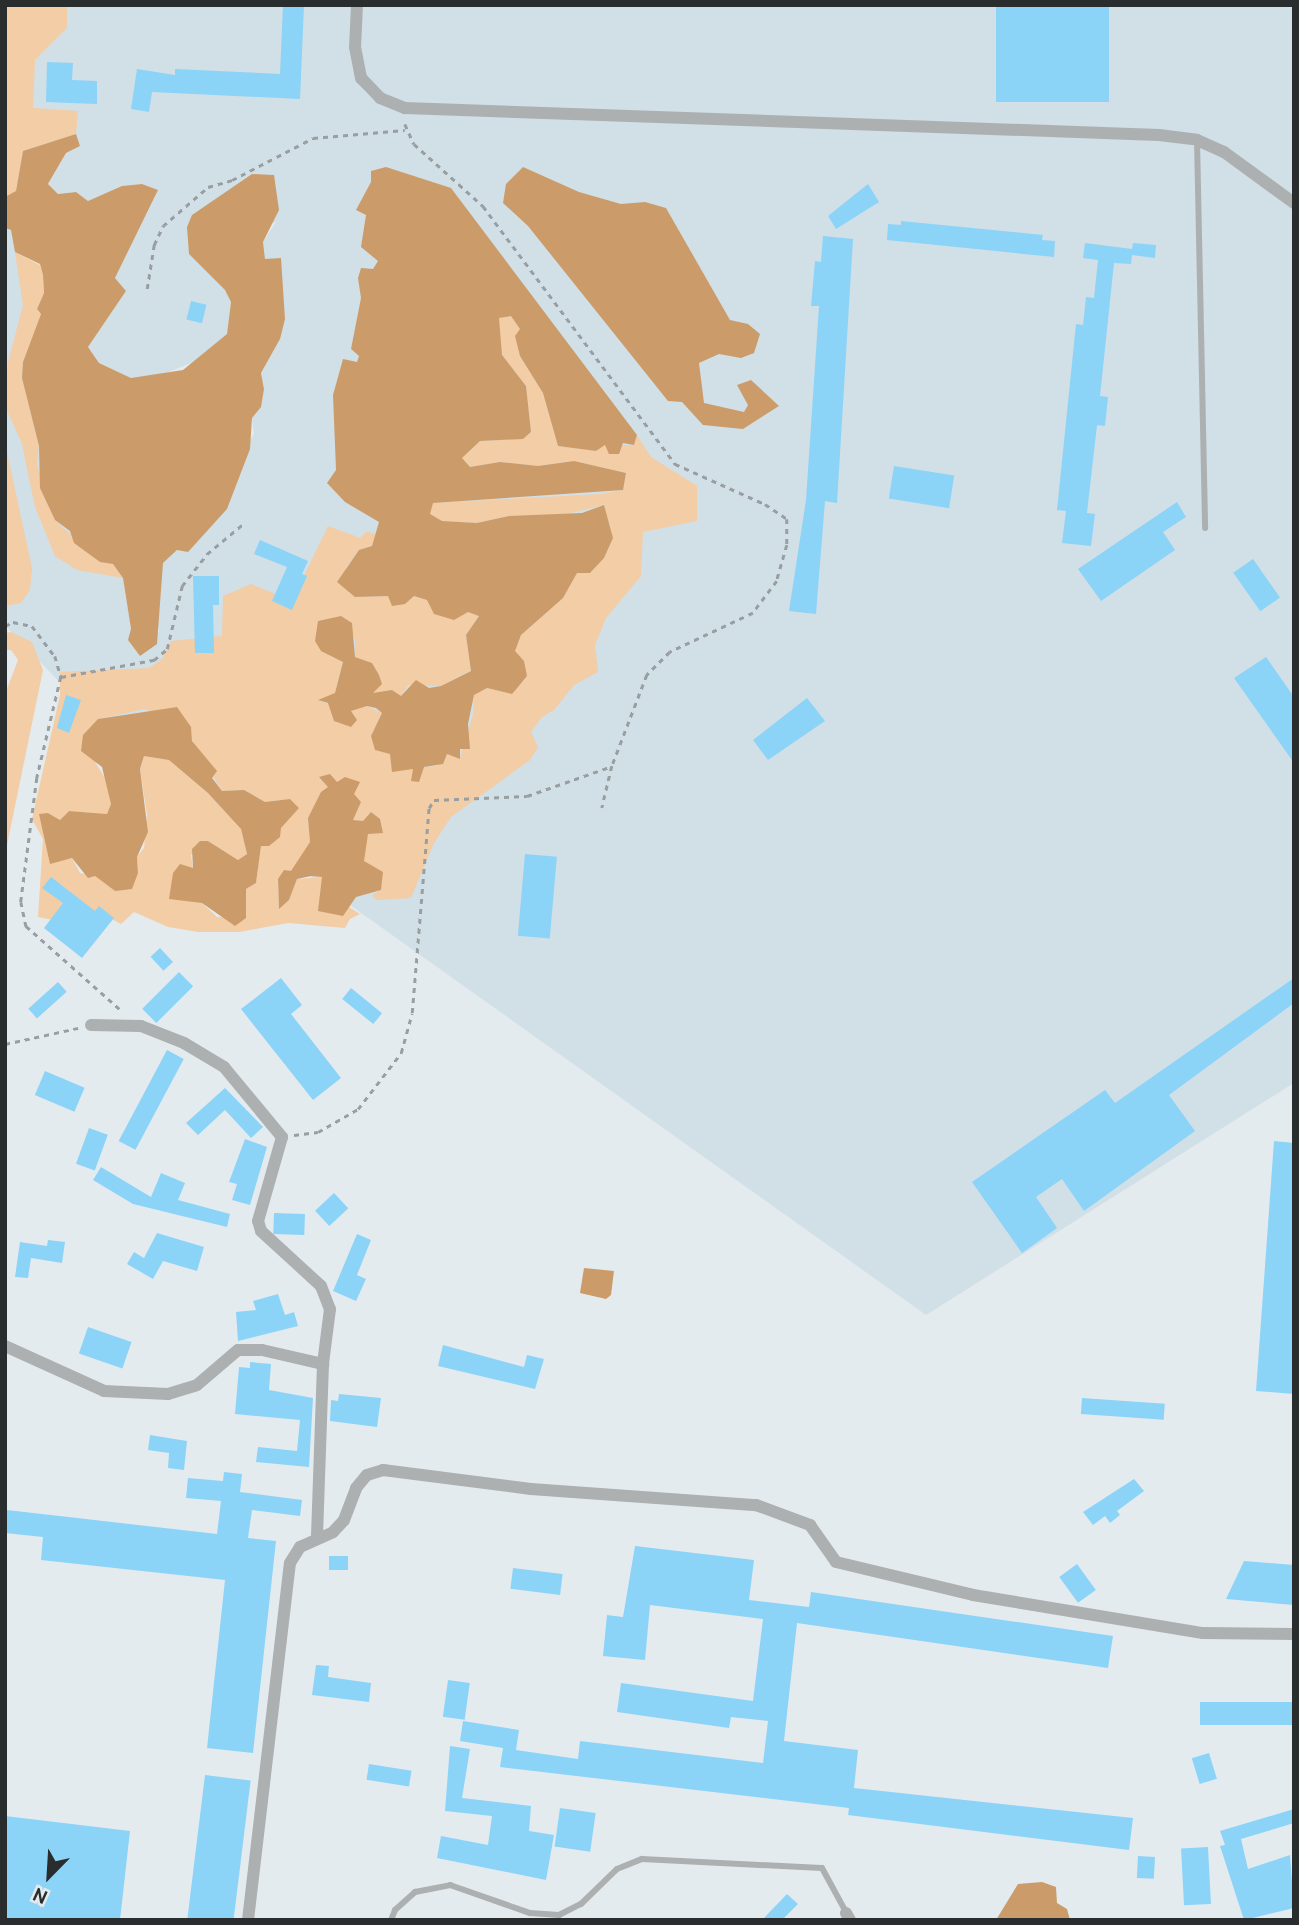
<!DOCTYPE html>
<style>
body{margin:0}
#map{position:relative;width:1299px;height:1925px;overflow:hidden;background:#e4ebef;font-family:Cabin,sans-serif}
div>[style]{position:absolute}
.built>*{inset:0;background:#d1dfe7}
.green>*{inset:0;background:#f2cda5}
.water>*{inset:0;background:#cb9c69}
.building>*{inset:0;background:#8cd3f8;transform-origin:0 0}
.path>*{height:2.5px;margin-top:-1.25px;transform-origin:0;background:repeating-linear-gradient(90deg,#999ea1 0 5px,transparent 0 10px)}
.lane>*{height:6px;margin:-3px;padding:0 3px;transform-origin:3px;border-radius:3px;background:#adb0b1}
.street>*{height:12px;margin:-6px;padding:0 6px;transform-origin:6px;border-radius:6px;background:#adb0b1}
span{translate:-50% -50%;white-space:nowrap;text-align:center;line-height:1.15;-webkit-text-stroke:5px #e4ebef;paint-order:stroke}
.frame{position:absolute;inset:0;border:7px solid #2a2d2e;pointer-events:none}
.north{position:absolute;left:14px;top:1841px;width:70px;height:70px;-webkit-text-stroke:5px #e4ebef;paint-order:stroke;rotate:204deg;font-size:19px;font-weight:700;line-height:28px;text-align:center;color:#2a2d2e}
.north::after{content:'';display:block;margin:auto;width:24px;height:32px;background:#2a2d2e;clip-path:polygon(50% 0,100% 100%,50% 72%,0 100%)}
</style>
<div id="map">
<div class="built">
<i style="clip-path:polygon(5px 5px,1294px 5px,1294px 1083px,926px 1315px,107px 732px,5px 625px,5px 228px,11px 230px,123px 578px,131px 629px,159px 632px,156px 611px,163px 563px,177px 550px,254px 434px,252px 418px,264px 389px,261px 373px,280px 339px,281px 259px,265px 259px,263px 242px,276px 222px,189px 253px,225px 290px,231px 302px,227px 334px,201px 359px,156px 377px,131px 378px,99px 363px,88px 347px,126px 291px,115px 278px,158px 190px,142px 184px,123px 186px,88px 201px,76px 192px,58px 194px,48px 185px,66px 153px,80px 146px,75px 134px,5px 197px)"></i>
</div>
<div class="green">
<i style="clip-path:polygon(5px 5px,67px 5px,67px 28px,35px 60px,33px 108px,78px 111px,76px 134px,23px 151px,16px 192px,6px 197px)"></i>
<i style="clip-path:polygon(15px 252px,40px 265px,43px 275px,44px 293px,37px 309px,41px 314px,23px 362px,22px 378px,39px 446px,37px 465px,55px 520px,100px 562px,113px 564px,123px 578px,77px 570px,55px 556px,35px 507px,22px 444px,5px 406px,8px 362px,23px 305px)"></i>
<i style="clip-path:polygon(evenodd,511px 316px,520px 329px,520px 356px,543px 393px,558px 446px,596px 451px,605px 445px,634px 445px,637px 435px,651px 457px,697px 486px,697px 521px,643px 532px,641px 576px,606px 618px,595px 645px,598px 672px,574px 685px,555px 709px,541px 718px,531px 732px,538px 747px,530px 760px,451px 817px,434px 843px,411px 898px,376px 900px,372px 895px,381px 890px,364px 862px,365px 842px,369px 833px,383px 833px,380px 819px,371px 812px,363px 821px,353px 820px,361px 802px,337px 782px,319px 777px,329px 787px,308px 818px,310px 842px,291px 872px,278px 879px,279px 908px,289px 900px,297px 879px,322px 877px,323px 891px,360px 914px,350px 919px,345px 928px,288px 923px,239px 932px,198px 932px,168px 927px,134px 912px,121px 924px,104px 915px,84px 926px,38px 917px,43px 839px,32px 819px,60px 695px,60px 672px,149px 668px,162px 659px,171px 641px,222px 636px,223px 596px,251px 584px,292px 601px,328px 526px,360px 538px,367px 531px,377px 535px,372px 546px,359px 550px,345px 569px,355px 597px,388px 596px,405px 604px,414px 596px,479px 615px,466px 636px,471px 670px,441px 686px,408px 685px,401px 696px,372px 693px,381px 684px,379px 675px,372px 663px,355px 657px,355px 639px,341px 616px,318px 621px,343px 661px,335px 693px,319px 701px,351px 711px,367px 706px,382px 713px,371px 736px,414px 769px,411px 780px,424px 767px,438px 766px,447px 754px,460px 758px,473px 715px,474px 695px,486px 688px,512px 694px,518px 687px,527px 676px,515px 651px,521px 635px,563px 598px,577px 573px,590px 573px,604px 558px,613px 538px,604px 505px,558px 516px,509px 516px,477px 523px,442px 521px,429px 514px,433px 503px,601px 494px,623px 490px,626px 473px,574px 461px,538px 466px,500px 462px,470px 467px,462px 458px,480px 441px,523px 439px,531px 432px,526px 386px,502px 355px,499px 340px,499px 318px,511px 316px,145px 709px,191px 727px,192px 740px,222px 791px,244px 790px,265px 802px,290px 799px,299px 808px,261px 846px,256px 883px,246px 889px,246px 918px,217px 917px,202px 903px,184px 899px,193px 869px,191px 855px,208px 841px,238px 860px,247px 854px,241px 829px,208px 793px,169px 760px,144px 756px,140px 769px,147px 815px,144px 848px,137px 857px,138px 873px,115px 891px,95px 876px,80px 873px,72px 858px,50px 863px,45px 829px,48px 813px,60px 820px,69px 811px,107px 814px,111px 804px,108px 783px,94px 760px,98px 719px,145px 709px)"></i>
<i style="clip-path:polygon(5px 443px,32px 568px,30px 590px,21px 603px,5px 606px)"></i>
<i style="clip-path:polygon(11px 632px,32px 642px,43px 670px,5px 855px,5px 694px,18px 660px,11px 650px,5px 650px,5px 633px)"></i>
</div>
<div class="water">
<i style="clip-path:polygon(76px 134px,80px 146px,66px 153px,48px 184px,58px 194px,76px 192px,88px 201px,122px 186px,142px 184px,158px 190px,115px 278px,126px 291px,88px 347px,99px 363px,131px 378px,183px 370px,227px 334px,231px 302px,225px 290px,189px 254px,187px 227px,192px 215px,252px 174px,274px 175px,279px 210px,263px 242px,265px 259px,281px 258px,285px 319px,280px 339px,261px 373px,264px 389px,261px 407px,252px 418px,250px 449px,227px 509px,188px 552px,177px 550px,163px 563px,157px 644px,140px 656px,128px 640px,131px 629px,123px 578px,113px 564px,100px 562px,74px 543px,70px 531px,55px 520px,40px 488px,39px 446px,22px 378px,23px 362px,41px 314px,37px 309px,44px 293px,43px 275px,40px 264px,15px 252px,11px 230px,5px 228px,5px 197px,16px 191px,23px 151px)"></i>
<i style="clip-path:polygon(386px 167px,451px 188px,637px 435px,634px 445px,623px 443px,619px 454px,609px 454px,605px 445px,596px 451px,558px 446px,543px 393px,520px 356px,515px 336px,520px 329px,511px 316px,499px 318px,502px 355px,526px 386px,531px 432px,523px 439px,480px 441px,462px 458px,470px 467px,500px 462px,538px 466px,574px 461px,626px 473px,623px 490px,433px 503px,430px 514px,442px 521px,477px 523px,509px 516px,582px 513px,604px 505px,613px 538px,604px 558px,590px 573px,577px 573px,563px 598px,521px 635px,515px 651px,524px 661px,527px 676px,518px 687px,512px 694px,487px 688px,474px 695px,468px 724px,470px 749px,460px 749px,460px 759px,447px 754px,443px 764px,424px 767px,419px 782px,411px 781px,413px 769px,392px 772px,390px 754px,375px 750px,371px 736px,382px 713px,376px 708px,367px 706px,351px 711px,357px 720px,351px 727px,334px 721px,328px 703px,318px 700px,335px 693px,343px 662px,321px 651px,315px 641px,318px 621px,341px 616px,352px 623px,355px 657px,372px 663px,379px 675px,382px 684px,373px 693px,392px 690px,401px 696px,416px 680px,429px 688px,441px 686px,471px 671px,466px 635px,479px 616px,468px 612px,454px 620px,434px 614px,427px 600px,414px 596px,405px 604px,392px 606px,388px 596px,355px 597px,337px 582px,359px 550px,372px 546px,379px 522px,345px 502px,327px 483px,336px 470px,333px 395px,343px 359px,357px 362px,359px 356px,351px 349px,361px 298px,358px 278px,361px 268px,373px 269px,378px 261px,361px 247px,366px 215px,356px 210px,371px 182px,371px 171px)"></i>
<i style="clip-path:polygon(523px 167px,579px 192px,621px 204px,645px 202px,666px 208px,730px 320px,748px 324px,760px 334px,754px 353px,741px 358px,719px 354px,699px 363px,704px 403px,744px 412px,748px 405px,737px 385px,751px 380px,779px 406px,743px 429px,703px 425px,682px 402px,668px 401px,528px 226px,503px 203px,506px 184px)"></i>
<i style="clip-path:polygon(177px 707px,191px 727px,192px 741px,217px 771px,212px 778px,222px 791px,244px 790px,265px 802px,290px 799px,299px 808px,281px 828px,280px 837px,269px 846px,261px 846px,256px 883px,246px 889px,246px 918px,235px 926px,202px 903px,169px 899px,173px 873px,180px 864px,193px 868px,192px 849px,200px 841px,208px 841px,238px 860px,247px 854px,241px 829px,208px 793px,169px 760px,144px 756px,140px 769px,148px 832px,137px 857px,138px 873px,132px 889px,115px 891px,95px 876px,88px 878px,72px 858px,50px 864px,39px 814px,48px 813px,60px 820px,69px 811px,107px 814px,111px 804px,102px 767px,81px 751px,83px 735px,98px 719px)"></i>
<i style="clip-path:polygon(330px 774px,337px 782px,345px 777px,360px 782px,354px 794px,361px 802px,353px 820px,363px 821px,371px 812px,380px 819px,383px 833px,368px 834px,364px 861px,383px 872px,381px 890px,356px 897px,343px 916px,318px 911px,322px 877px,311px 876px,297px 879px,289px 900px,279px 909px,278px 879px,284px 870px,291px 871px,310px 842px,308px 818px,321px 792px,328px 787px,319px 777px)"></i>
<i style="clip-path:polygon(584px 1268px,614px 1271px,611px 1295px,606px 1299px,580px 1293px)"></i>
<i style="clip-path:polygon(1042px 1882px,1056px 1887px,1057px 1903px,1067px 1909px,1070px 1920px,996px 1920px,1018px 1884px)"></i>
</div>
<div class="building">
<i style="clip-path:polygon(283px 5px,304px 5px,300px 99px,152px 92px,149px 112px,131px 109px,137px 69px,175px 75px,175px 69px,280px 74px)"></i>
<i style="left:996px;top:5px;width:113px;height:97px"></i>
<i style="clip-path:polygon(47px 62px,73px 63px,72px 80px,97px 81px,97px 104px,46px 102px)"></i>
<i style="clip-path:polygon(868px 184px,879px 202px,836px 229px,828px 216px)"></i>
<i style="clip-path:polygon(901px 221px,1043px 235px,1042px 240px,1055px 241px,1054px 257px,887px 240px,888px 224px,901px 225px)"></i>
<i style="clip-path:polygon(823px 236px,853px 239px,837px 503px,825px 501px,816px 614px,789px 611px,806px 500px,819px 306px,811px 306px,815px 261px,821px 262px)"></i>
<i style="clip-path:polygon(1085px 243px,1132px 249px,1133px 243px,1156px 245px,1155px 258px,1132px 255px,1131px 264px,1114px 263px,1100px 396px,1108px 397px,1105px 426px,1097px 425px,1087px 513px,1095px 514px,1091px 546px,1062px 543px,1066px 511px,1057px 510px,1076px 324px,1083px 325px,1086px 297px,1094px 298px,1098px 260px,1083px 258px)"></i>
<i style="left:191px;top:301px;width:16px;height:19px;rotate:14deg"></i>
<i style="left:894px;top:466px;width:61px;height:33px;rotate:9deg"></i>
<i style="clip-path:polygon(1177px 502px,1186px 517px,1163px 532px,1175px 550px,1101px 601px,1078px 569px)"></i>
<i style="clip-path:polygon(260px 540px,308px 561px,302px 574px,307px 576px,292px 610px,272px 601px,287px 567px,254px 554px)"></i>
<i style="left:1253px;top:559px;width:47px;height:24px;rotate:55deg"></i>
<i style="clip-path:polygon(193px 576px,219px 576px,219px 605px,213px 605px,214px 653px,195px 653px)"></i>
<i style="clip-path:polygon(1266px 657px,1294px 697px,1294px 763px,1234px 678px)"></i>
<i style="clip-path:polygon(66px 695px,81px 700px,69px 733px,57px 728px)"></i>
<i style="clip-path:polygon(807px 698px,825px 721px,768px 760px,753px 740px)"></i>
<i style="left:525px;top:854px;width:32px;height:82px;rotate:5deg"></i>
<i style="clip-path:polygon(51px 877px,95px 911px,99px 906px,114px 918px,82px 958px,44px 928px,63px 903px,42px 888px)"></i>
<i style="left:160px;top:948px;width:19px;height:13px;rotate:47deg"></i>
<i style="left:179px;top:972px;width:20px;height:52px;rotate:45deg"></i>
<i style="clip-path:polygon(281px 978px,302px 1005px,291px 1014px,341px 1078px,313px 1100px,241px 1009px)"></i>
<i style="clip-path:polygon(1294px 978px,1294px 1003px,1169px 1095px,1195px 1131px,1084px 1211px,1062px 1179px,1036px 1197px,1057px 1228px,1022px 1253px,972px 1182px,1105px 1090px,1115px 1103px)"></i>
<i style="left:58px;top:982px;width:13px;height:40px;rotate:48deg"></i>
<i style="left:351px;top:988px;width:40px;height:14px;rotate:39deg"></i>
<i style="left:167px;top:1050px;width:19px;height:103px;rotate:28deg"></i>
<i style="left:45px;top:1071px;width:43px;height:26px;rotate:23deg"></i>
<i style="clip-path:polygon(225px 1088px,263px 1127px,251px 1138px,225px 1110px,198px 1135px,186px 1123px)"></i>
<i style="left:89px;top:1128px;width:20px;height:38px;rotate:20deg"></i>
<i style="clip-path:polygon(245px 1139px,267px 1147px,250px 1205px,232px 1200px,237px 1184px,229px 1182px)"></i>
<i style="clip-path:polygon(1274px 1141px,1294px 1143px,1294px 1394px,1256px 1391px)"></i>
<i style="clip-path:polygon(101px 1167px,151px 1197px,161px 1173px,185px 1183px,178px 1200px,230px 1214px,227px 1227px,133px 1204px,93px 1180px)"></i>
<i style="left:334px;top:1193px;width:21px;height:26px;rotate:47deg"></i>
<i style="left:274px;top:1213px;width:31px;height:21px;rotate:2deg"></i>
<i style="clip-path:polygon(157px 1233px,204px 1247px,197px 1271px,163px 1261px,153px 1279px,127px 1264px,134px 1252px,144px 1258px)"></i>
<i style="clip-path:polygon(357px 1234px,371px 1240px,357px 1275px,366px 1279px,356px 1301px,333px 1291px)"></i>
<i style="clip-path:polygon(48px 1240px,65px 1242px,62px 1263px,31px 1258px,28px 1278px,15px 1277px,20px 1242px,47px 1246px)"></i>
<i style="clip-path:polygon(278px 1294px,285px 1315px,294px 1312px,298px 1326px,238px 1341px,236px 1312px,256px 1310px,253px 1301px)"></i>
<i style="left:88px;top:1327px;width:46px;height:28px;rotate:19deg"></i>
<i style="clip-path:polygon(443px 1345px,524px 1367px,527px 1355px,544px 1359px,535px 1389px,438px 1366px)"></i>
<i style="clip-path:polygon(250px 1362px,271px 1364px,269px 1390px,313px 1398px,309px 1467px,256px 1462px,258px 1447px,297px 1451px,300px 1420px,235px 1414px,239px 1367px,250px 1368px)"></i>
<i style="clip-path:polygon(339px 1394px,381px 1398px,377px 1427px,330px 1421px,331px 1400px,338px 1401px)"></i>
<i style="left:1082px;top:1398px;width:83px;height:16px;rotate:4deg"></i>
<i style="clip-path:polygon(150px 1435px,187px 1441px,184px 1470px,168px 1468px,169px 1453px,148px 1450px)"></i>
<i style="clip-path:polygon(224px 1472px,242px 1474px,240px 1492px,302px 1500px,300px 1516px,252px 1510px,248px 1538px,276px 1541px,253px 1753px,207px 1748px,225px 1580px,41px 1560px,43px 1537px,5px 1533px,7px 1510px,217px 1534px,221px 1501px,186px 1498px,188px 1478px,223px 1481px)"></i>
<i style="clip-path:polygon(1134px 1479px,1144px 1491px,1117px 1511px,1120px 1515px,1110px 1523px,1105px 1516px,1093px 1525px,1083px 1512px)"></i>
<i style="clip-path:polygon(635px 1546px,754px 1560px,749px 1600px,809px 1607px,811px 1592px,1113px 1636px,1108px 1668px,797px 1623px,784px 1741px,858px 1750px,854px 1788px,1133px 1818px,1129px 1850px,848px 1815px,849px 1808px,500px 1767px,503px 1748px,460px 1741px,463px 1721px,519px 1730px,516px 1750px,578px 1759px,580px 1741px,763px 1763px,768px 1721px,731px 1717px,729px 1728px,617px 1712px,621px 1683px,753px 1701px,763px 1619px,650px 1605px,645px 1660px,603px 1656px,607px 1615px,623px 1617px)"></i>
<i style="left:329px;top:1556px;width:19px;height:14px"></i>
<i style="clip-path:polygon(1244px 1561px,1294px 1565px,1294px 1605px,1226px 1599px)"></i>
<i style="left:1077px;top:1564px;width:32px;height:22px;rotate:54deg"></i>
<i style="left:513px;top:1568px;width:50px;height:21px;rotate:7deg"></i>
<i style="clip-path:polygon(316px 1665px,329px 1666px,328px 1677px,371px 1683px,369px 1702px,312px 1695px)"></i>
<i style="left:448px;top:1680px;width:22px;height:37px;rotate:8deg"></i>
<i style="left:1294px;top:1702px;width:23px;height:94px;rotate:90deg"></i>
<i style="clip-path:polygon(450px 1746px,470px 1749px,462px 1798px,531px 1806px,529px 1831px,554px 1835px,546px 1880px,437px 1858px,441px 1836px,488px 1845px,492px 1816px,445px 1811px)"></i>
<i style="left:1209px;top:1753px;width:27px;height:18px;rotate:73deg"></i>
<i style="left:369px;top:1764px;width:43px;height:16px;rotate:9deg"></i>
<i style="left:205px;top:1775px;width:46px;height:146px;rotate:7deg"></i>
<i style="left:560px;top:1808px;width:36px;height:39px;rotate:8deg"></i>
<i style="clip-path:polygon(1294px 1809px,1294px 1823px,1241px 1839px,1248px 1869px,1290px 1855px,1294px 1908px,1244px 1920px,1220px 1846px,1225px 1845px,1220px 1831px)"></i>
<i style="clip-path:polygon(5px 1816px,130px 1831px,120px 1920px,5px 1920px)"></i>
<i style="left:1208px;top:1847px;width:57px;height:27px;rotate:87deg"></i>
<i style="left:1138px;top:1856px;width:17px;height:22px;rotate:3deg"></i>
<i style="clip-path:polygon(787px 1894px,798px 1904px,782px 1920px,762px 1920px)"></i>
</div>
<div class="path">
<i style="left:405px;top:124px;width:22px;rotate:66deg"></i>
<i style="left:414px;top:144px;width:93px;rotate:41.9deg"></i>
<i style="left:483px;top:206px;width:322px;rotate:53.3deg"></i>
<i style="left:675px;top:464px;width:98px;rotate:24deg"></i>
<i style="left:765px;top:504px;width:27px;rotate:34deg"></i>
<i style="left:787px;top:519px;width:26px;rotate:90deg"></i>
<i style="left:787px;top:545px;width:37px;rotate:106deg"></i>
<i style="left:777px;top:581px;width:40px;rotate:127deg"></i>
<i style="left:753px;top:613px;width:92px;rotate:154.8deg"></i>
<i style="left:670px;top:652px;width:33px;rotate:135deg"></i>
<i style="left:647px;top:675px;width:97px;rotate:111deg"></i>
<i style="left:612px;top:766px;width:43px;rotate:103.4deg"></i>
<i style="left:147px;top:289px;width:45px;rotate:-81deg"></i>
<i style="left:154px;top:245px;width:21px;rotate:-65deg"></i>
<i style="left:163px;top:226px;width:60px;rotate:-40.9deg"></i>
<i style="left:208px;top:187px;width:25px;rotate:-16deg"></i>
<i style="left:232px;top:180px;width:91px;rotate:-27.4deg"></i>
<i style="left:313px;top:138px;width:92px;rotate:-5deg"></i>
<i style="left:5px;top:626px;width:9px;rotate:-27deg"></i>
<i style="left:13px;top:622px;width:19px;rotate:12deg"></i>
<i style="left:32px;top:626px;width:38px;rotate:53deg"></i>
<i style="left:55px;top:656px;width:22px;rotate:74deg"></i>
<i style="left:61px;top:677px;width:104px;rotate:103.4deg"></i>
<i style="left:37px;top:778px;width:125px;rotate:97.4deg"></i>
<i style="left:21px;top:902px;width:25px;rotate:78deg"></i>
<i style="left:26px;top:926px;width:128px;rotate:41.5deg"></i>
<i style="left:61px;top:677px;width:95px;rotate:-10.4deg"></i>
<i style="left:154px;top:660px;width:17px;rotate:-40deg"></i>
<i style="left:167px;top:649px;width:65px;rotate:-76.6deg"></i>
<i style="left:182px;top:586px;width:41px;rotate:-52deg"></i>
<i style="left:207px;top:554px;width:47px;rotate:-39.8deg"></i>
<i style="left:5px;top:1044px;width:75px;rotate:-12.4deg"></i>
<i style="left:294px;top:1135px;width:24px;rotate:-7deg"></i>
<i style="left:318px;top:1132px;width:46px;rotate:-29.9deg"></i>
<i style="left:358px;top:1109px;width:71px;rotate:-52.5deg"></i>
<i style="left:401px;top:1053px;width:41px;rotate:-74.6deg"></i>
<i style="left:412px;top:1013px;width:206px;rotate:-85.3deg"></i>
<i style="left:429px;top:808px;width:9px;rotate:-58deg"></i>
<i style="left:434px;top:800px;width:93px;rotate:-2.5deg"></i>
<i style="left:527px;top:796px;width:90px;rotate:-19.4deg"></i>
</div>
<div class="lane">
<i style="left:1197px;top:140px;width:388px;rotate:88.8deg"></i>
<i style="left:391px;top:1920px;width:11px;rotate:-68deg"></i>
<i style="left:395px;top:1910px;width:27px;rotate:-42deg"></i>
<i style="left:415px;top:1892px;width:36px;rotate:-11deg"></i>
<i style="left:450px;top:1885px;width:85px;rotate:19.3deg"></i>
<i style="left:530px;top:1913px;width:29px;rotate:4deg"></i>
<i style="left:559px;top:1915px;width:25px;rotate:-27deg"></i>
<i style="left:581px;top:1904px;width:50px;rotate:-44.2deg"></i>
<i style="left:617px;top:1869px;width:27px;rotate:-22deg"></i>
<i style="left:642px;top:1859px;width:180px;rotate:2.9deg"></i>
<i style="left:822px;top:1868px;width:50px;rotate:61.4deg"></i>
</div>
<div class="street">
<i style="left:357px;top:5px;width:42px;rotate:92.7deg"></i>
<i style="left:355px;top:47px;width:32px;rotate:79deg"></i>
<i style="left:361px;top:78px;width:28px;rotate:46deg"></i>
<i style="left:380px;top:98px;width:27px;rotate:22deg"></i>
<i style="left:405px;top:108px;width:754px;rotate:2.05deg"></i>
<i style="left:1159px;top:135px;width:38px;rotate:7deg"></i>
<i style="left:1197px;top:140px;width:30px;rotate:24deg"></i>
<i style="left:1224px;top:152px;width:87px;rotate:36.1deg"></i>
<i style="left:91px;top:1025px;width:50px;rotate:1.1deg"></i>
<i style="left:141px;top:1026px;width:46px;rotate:21.6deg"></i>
<i style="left:184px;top:1043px;width:47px;rotate:31deg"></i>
<i style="left:224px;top:1067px;width:91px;rotate:50.4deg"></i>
<i style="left:282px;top:1137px;width:87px;rotate:105.9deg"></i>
<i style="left:258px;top:1221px;width:10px;rotate:73deg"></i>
<i style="left:261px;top:1231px;width:81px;rotate:42.5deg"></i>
<i style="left:321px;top:1286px;width:25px;rotate:69deg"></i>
<i style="left:330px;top:1309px;width:55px;rotate:97.3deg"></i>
<i style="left:323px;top:1364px;width:175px;rotate:92deg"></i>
<i style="left:5px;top:1346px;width:109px;rotate:24.4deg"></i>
<i style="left:104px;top:1391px;width:64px;rotate:2.7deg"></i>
<i style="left:168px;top:1394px;width:30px;rotate:-17deg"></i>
<i style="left:197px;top:1385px;width:54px;rotate:-40.5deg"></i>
<i style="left:238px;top:1350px;width:24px"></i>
<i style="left:262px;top:1350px;width:63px;rotate:12.9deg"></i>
<i style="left:846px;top:1913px;width:8px;rotate:60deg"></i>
<i style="left:248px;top:1920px;width:359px;rotate:-83.3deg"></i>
<i style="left:290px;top:1563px;width:19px;rotate:-58deg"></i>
<i style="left:300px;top:1547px;width:36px;rotate:-24deg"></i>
<i style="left:333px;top:1532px;width:16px;rotate:-47deg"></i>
<i style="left:344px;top:1520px;width:34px;rotate:-69deg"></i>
<i style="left:356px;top:1488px;width:17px;rotate:-50deg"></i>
<i style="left:367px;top:1475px;width:17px;rotate:-17deg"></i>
<i style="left:383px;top:1470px;width:149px;rotate:7.3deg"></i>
<i style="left:531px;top:1489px;width:226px;rotate:4.1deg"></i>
<i style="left:756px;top:1505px;width:58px;rotate:20.3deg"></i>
<i style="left:810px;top:1525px;width:45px;rotate:54.9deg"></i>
<i style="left:836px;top:1562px;width:141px;rotate:13.5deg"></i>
<i style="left:973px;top:1595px;width:233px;rotate:9.4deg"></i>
<i style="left:1203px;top:1633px;width:91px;rotate:0.6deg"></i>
</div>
<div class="frame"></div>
<div class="north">N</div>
</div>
